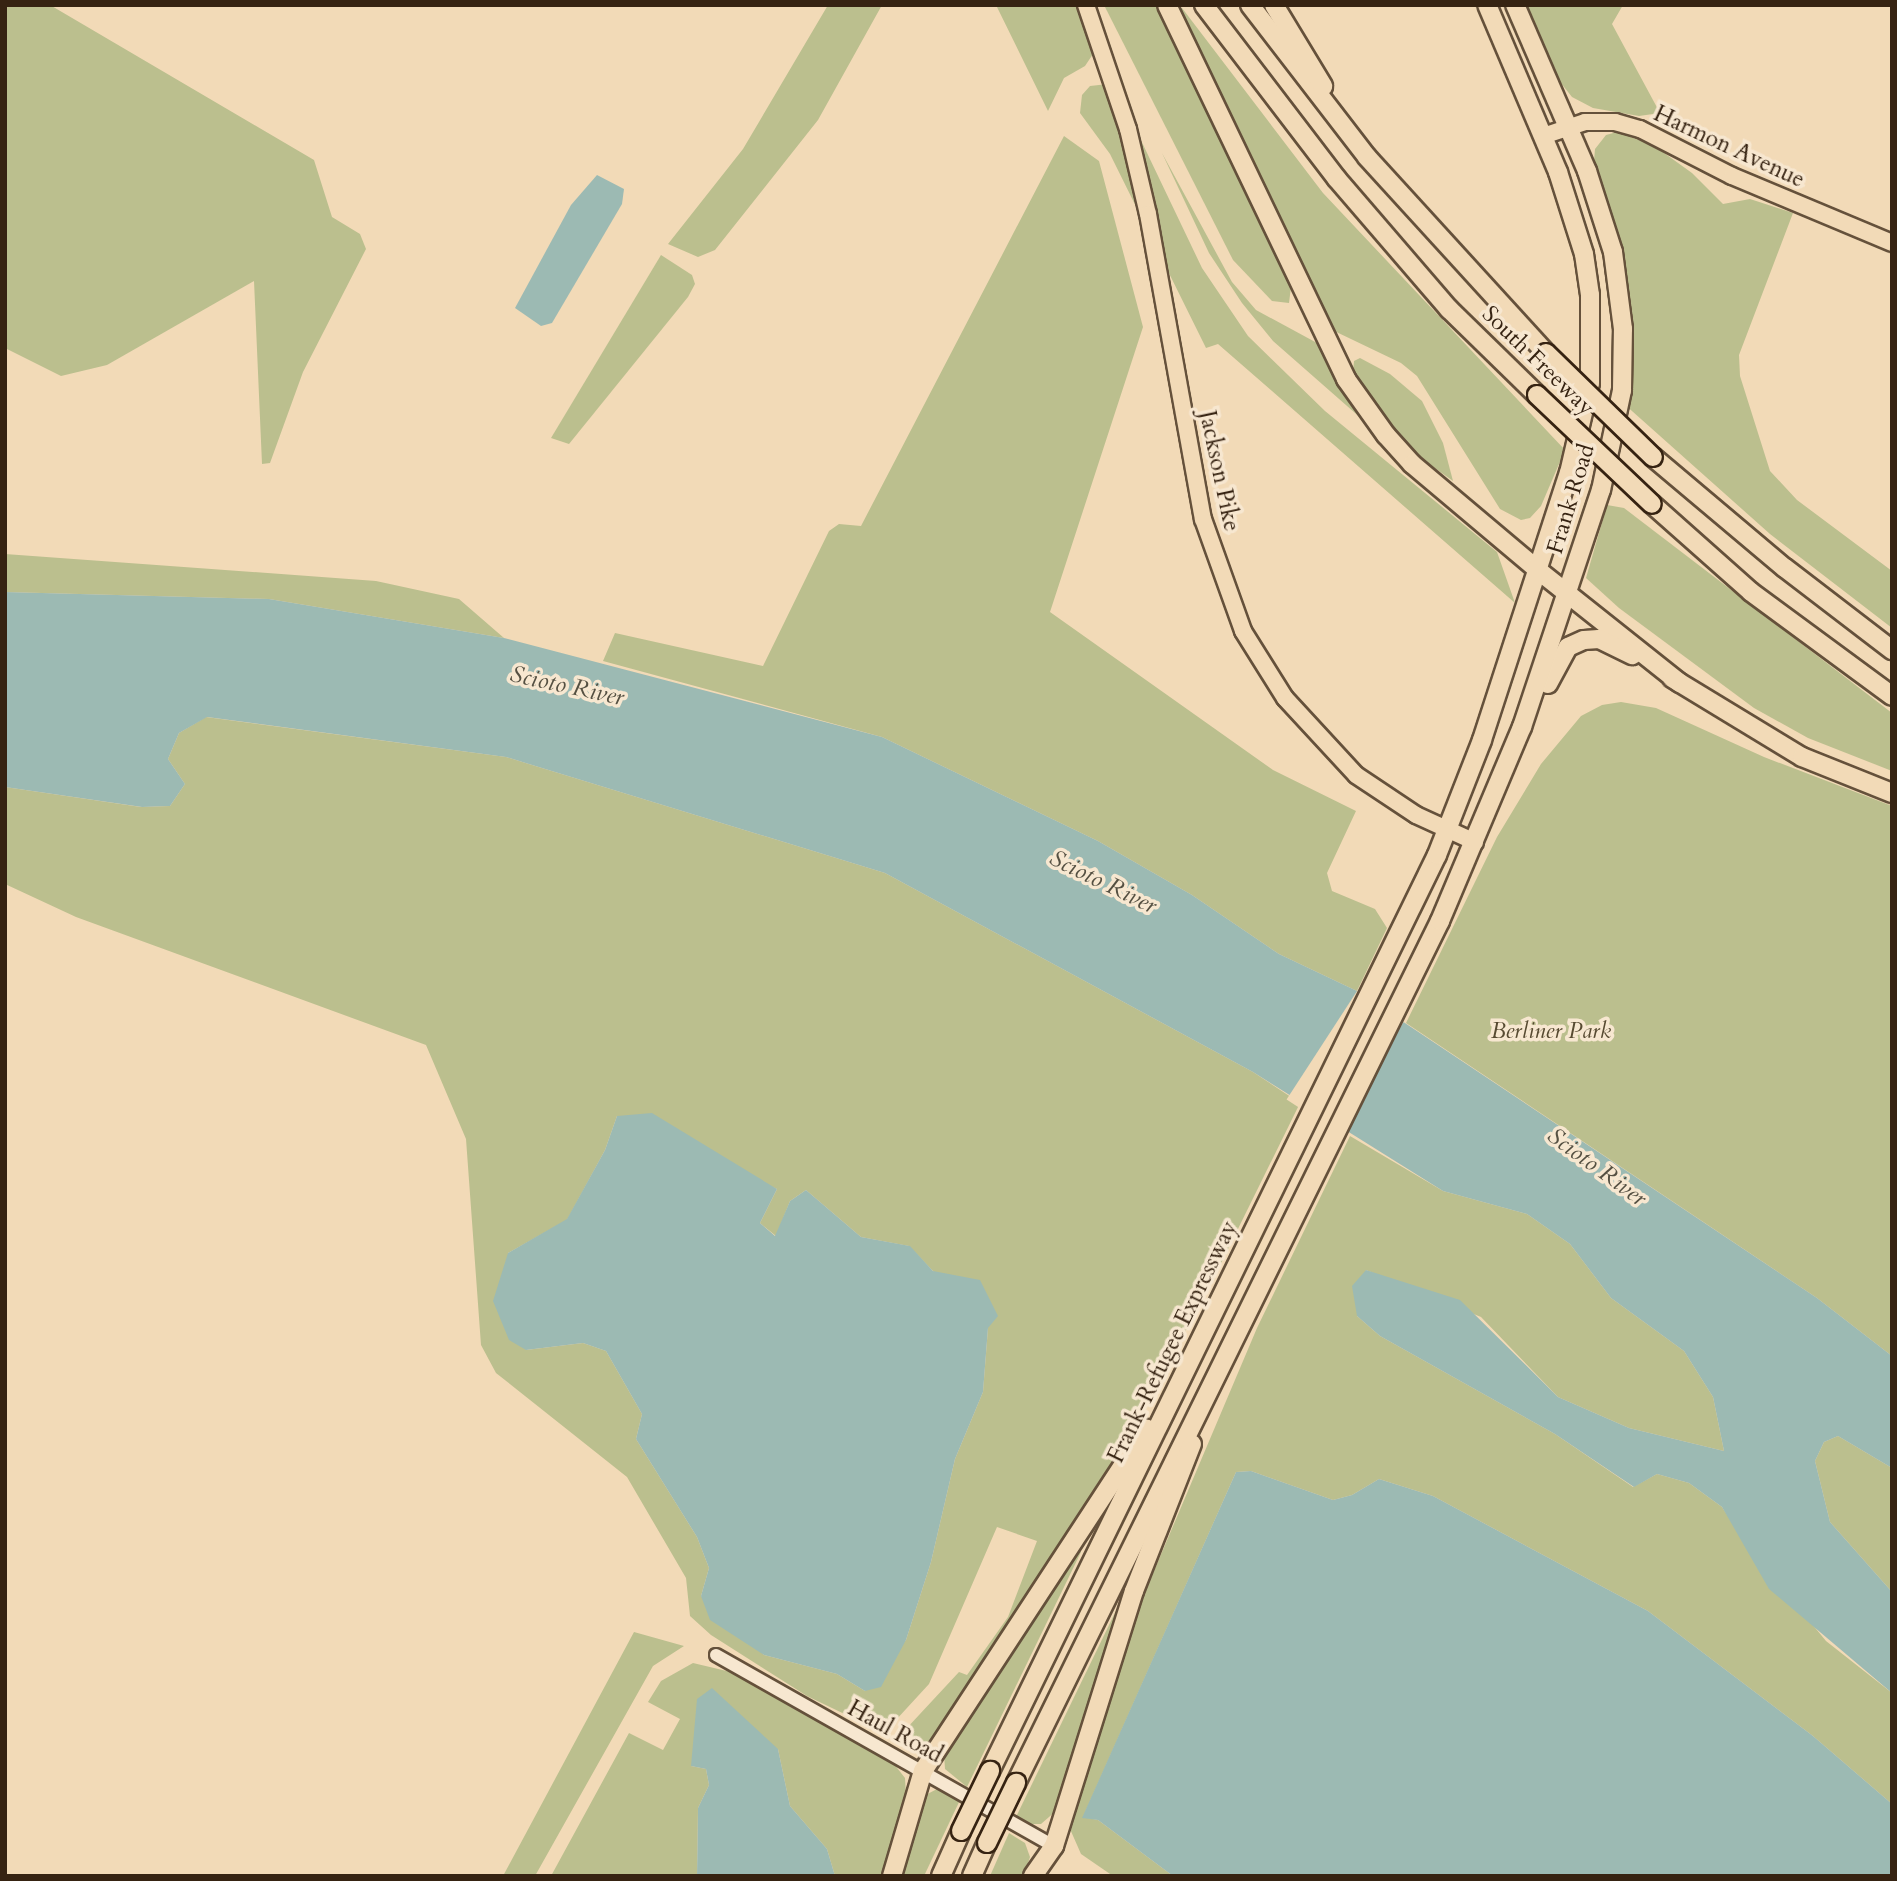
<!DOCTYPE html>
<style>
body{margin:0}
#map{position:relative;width:1897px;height:1881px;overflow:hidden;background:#f2dab7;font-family:Cardo,serif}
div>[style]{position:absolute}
.green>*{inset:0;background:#bbbf8e}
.water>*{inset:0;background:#9cbab3}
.pier>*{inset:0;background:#f2dab7;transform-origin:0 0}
.roads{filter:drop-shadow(2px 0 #65513b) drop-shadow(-2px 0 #65513b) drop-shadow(0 2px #65513b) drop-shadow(0 -2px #65513b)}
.minor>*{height:12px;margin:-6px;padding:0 6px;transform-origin:6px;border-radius:6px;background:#f7e7d0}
.major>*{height:16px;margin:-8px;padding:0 8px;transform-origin:8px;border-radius:8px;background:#f2dab7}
.highway>*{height:18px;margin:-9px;padding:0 9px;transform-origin:9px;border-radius:9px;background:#f2dab7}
.bridges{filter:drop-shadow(2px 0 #362312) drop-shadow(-2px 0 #362312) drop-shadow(0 2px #362312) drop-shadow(0 -2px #362312)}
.highway-bridge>*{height:18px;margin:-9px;padding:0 9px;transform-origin:9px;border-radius:9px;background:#f2dab7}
span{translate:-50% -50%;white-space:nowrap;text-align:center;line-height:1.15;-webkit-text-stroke:7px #f7e7d0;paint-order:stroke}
.street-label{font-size:23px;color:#362312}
.park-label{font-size:23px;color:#574a31;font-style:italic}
.water-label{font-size:24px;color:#555042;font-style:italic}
.frame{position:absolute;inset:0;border:7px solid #362312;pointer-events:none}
</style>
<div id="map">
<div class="green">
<i style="clip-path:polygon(5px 5px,50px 5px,314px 160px,332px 217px,360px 234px,366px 249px,303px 372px,270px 463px,262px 464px,254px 281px,107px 365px,61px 376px,5px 348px)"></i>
<i style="clip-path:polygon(828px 5px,882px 5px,818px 120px,715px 250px,698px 257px,668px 244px,743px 149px)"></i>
<i style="clip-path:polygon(996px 5px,1079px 5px,1096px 43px,1093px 54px,1085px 66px,1064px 78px,1048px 111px)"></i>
<i style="clip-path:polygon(1104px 5px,1155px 5px,1291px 287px,1289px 303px,1272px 301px,1233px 260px)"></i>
<i style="clip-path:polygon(1526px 5px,1623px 5px,1612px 24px,1660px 113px,1639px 116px,1593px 108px,1572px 97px,1557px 78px)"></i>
<i style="clip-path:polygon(1182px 8px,1323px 193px,1565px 450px,1541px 506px,1530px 518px,1521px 520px,1500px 509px,1417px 376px,1401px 363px,1328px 328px,1178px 9px)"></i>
<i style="clip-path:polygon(1108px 84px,1116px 88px,1202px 268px,1248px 336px,1325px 411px,1497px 552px,1515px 603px,1218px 344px,1206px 348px,1110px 154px,1080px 113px,1082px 95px,1090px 86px)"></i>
<i style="clip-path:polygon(1617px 132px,1653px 145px,1692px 173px,1723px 204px,1750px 199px,1793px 213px,1739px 355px,1740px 376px,1770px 471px,1797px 500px,1892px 571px,1892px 628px,1770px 534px,1623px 403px,1627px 297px,1620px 246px,1594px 161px,1595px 149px,1606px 135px)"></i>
<i style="clip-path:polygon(1064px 136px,1099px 161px,1143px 327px,1050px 612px,1273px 770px,1356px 811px,1327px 873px,1332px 891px,1375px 909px,1387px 928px,1357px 991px,1279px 954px,1192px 895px,1098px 841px,882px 737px,603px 661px,615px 633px,763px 666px,829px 531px,839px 524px,861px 526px)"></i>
<i style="clip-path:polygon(1162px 153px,1232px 282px,1256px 310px,1317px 343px,1365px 415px,1363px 420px,1273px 341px,1242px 303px,1209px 253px)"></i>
<i style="clip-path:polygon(661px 255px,692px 275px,695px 284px,688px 297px,569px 444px,551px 438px)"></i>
<i style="clip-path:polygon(1360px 358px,1390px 374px,1422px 401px,1443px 443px,1453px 481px,1411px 451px,1388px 424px,1353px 372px,1354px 361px)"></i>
<i style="clip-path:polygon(1607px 505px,1624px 508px,1892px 713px,1892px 771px,1808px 738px,1754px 708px,1619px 608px,1586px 578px)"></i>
<i style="clip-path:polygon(5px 554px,376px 581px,459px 599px,504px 638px,269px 599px,5px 592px)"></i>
<i style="clip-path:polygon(1621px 702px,1656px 708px,1764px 757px,1892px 806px,1892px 1356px,1817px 1298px,1406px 1023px,1497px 837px,1541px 764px,1581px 716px,1602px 705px)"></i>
<i style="clip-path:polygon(evenodd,206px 717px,506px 757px,885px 873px,1253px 1072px,1300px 1103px,1201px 1304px,1067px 1540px,935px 1739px,923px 1748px,903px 1739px,906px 1729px,959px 1672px,967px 1675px,1008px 1617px,1037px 1541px,997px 1527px,929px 1684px,884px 1733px,807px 1696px,711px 1635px,690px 1616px,686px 1578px,627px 1477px,496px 1373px,481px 1345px,466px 1139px,426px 1045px,76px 917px,5px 884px,5px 787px,141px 807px,170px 806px,185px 784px,168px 759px,179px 733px,206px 717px,617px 1116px,777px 1189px,760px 1223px,776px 1236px,790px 1201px,806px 1190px,861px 1237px,909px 1246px,988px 1328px,983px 1392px,955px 1459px,931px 1562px,906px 1640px,865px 1691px,837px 1674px,764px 1655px,701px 1596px,709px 1568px,697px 1537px,636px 1439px,642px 1414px,606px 1351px,583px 1343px,526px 1350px,508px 1253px,567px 1220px,605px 1150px,617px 1116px)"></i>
<i style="clip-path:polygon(1350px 1136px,1443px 1191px,1527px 1214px,1570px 1244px,1611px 1298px,1684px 1351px,1713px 1397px,1724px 1451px,1629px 1428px,1558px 1397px,1481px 1317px,1366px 1270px,1357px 1316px,1380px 1336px,1555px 1434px,1633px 1487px,1657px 1474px,1689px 1483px,1722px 1507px,1746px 1544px,1826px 1641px,1892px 1693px,1892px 1804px,1813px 1736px,1648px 1611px,1433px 1496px,1379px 1479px,1352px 1495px,1333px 1500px,1251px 1471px,1236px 1472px,1083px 1817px,1098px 1820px,1173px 1876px,1113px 1876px,1081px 1854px,1070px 1829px,1072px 1814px,1129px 1630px,1257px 1328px)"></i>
<i style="clip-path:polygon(1838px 1436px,1892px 1468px,1892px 1592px,1830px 1522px,1815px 1461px,1824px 1442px)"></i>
<i style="clip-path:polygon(1077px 1549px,1081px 1552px,967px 1787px,945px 1769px,944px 1752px)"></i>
<i style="clip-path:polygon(1141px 1559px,1057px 1810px,1041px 1824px,1029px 1824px,1016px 1817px)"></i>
<i style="clip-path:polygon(634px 1632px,684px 1646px,653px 1666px,535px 1876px,503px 1876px)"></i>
<i style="clip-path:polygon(693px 1663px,735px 1673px,894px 1764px,905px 1778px,906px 1796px,885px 1876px,835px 1876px,827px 1849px,790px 1806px,778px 1749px,691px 1766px,706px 1769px,709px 1785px,698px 1808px,697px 1876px,551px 1876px,629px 1733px,663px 1750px,680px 1719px,648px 1702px,661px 1681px)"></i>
<i style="clip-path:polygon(937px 1789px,960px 1800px,924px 1876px,898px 1876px,918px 1799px)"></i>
<i style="clip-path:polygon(1009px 1833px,1025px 1843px,1030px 1857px,1026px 1870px,1023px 1876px,990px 1876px)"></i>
</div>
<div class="water">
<i style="clip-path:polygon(597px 175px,624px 189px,622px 204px,552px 323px,541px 326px,515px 308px,571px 205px)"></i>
<i style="clip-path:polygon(5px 592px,269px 599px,504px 638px,882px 737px,1098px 841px,1192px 895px,1279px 954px,1357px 991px,1817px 1298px,1892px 1356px,1892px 1468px,1838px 1436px,1824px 1442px,1815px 1461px,1830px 1522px,1892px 1592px,1892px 1693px,1769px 1589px,1722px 1507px,1689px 1483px,1657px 1474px,1634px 1487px,1555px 1434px,1380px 1336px,1357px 1316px,1352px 1286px,1366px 1270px,1460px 1300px,1558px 1397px,1629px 1428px,1724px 1451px,1713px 1397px,1684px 1351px,1611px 1298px,1570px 1244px,1527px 1214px,1443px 1191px,1253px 1072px,885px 873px,506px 757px,207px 717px,179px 733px,168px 759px,185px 784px,170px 806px,142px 807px,5px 787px)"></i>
<i style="clip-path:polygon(652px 1113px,777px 1189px,760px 1223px,775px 1236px,790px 1201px,806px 1190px,861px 1237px,910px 1246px,933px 1271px,980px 1280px,998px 1316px,988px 1328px,983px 1392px,955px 1459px,931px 1562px,906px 1640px,881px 1687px,865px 1691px,837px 1674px,764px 1655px,710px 1620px,701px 1596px,709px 1568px,697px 1537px,636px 1439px,642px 1414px,606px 1351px,583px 1343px,526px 1350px,509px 1340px,493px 1301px,508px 1253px,567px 1219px,605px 1150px,617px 1116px)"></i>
<i style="clip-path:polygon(1251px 1471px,1333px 1500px,1352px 1495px,1379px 1479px,1433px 1496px,1648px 1611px,1813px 1736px,1892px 1804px,1892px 1876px,1173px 1876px,1098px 1820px,1082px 1818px,1236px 1472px)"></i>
<i style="clip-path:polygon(712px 1688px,778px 1749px,790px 1806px,827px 1849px,835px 1876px,697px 1876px,698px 1808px,709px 1785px,706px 1769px,691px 1766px,697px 1699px)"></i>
</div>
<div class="pier">
<i style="left:1359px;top:988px;width:56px;height:133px;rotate:33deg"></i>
</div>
<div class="roads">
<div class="minor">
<i style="left:716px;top:1655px;width:388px;rotate:29.5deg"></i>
</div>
<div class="major">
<i style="left:1086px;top:5px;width:131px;rotate:71.3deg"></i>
<i style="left:1128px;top:129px;width:87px;rotate:76.8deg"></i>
<i style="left:1148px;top:214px;width:310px;rotate:79.8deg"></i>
<i style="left:1203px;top:519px;width:119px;rotate:70.3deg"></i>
<i style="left:1243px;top:631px;width:79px;rotate:57.9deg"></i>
<i style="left:1285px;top:698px;width:105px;rotate:47.3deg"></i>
<i style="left:1356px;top:775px;width:72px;rotate:33.7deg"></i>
<i style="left:1416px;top:815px;width:65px;rotate:24.6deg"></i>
<i style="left:1543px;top:136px;width:44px;rotate:-18.4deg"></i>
<i style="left:1585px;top:122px;width:30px"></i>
<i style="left:1615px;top:122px;width:26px;rotate:16deg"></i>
<i style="left:1640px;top:129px;width:103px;rotate:27.1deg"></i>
<i style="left:1732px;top:176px;width:173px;rotate:22.7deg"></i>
</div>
<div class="highway">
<i style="left:1167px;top:5px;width:415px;rotate:64.4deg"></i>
<i style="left:1346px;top:379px;width:69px;rotate:54.5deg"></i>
<i style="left:1386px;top:435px;width:39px;rotate:48deg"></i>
<i style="left:1412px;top:464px;width:166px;rotate:40.1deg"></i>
<i style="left:1539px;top:571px;width:180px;rotate:38.5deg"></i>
<i style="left:1204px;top:5px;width:219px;rotate:52.6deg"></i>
<i style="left:1337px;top:179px;width:172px;rotate:49.3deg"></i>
<i style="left:1449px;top:309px;width:123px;rotate:44.3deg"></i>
<i style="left:1250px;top:5px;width:192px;rotate:52.4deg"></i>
<i style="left:1367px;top:157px;width:265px;rotate:47.6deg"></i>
<i style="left:1274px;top:5px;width:95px;rotate:58.8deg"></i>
<i style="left:1653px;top:457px;width:172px;rotate:40.1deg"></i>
<i style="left:1785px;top:568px;width:135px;rotate:37.5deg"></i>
<i style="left:1652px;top:504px;width:132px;rotate:41.6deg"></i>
<i style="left:1751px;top:592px;width:175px;rotate:36.4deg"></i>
<i style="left:1672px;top:678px;width:152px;rotate:31.3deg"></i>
<i style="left:1802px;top:757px;width:97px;rotate:21.8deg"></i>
<i style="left:1548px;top:684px;width:42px;rotate:-61.6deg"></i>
<i style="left:1568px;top:647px;width:17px;rotate:-24deg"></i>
<i style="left:1584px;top:640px;width:15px;rotate:-4deg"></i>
<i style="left:1599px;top:639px;width:37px;rotate:26deg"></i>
<i style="left:990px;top:1771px;width:1019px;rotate:-63.99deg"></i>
<i style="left:1437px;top:855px;width:123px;rotate:-68.6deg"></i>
<i style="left:1482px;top:740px;width:281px;rotate:-72deg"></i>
<i style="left:1569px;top:473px;width:92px;rotate:-76.9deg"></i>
<i style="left:1590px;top:383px;width:88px;rotate:-90deg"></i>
<i style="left:1590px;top:295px;width:41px;rotate:-98.3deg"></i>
<i style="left:1584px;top:254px;width:86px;rotate:-107.6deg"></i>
<i style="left:1558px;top:172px;width:181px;rotate:-113deg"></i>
<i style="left:1016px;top:1783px;width:961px;rotate:-63.81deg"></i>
<i style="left:1440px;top:921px;width:211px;rotate:-67.1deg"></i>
<i style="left:1522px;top:727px;width:250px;rotate:-71.6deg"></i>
<i style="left:1601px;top:490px;width:102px;rotate:-78.1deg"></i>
<i style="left:1622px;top:390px;width:61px;rotate:-89.1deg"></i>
<i style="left:1623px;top:329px;width:78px;rotate:-97.4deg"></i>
<i style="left:1613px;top:252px;width:85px;rotate:-107.8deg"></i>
<i style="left:1587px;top:171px;width:181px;rotate:-113.4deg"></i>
<i style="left:892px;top:1876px;width:109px;rotate:-73.6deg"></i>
<i style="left:923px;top:1771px;width:409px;rotate:-56.8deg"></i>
<i style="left:941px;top:1876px;width:49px;rotate:-66deg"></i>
<i style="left:972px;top:1876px;width:36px;rotate:-66deg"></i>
<i style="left:1033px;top:1876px;width:37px;rotate:-55deg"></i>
<i style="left:1054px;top:1846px;width:267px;rotate:-72.6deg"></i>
<i style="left:1134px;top:1591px;width:158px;rotate:-68.5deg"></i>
</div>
</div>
<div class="bridges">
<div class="highway-bridge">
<i style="left:1546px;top:353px;width:149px;rotate:44.2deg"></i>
<i style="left:1537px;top:395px;width:158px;rotate:43.5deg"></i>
<i style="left:961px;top:1831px;width:67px;rotate:-64.2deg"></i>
<i style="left:987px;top:1843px;width:67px;rotate:-64.2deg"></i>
</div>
</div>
<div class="street-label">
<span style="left:1729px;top:147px;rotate:25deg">Harmon Avenue</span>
<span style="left:1538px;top:361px;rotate:44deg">South Freeway</span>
<span style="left:1219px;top:471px;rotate:78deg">Jackson Pike</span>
<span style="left:1571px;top:499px;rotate:-73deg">Frank Road</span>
<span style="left:1173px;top:1342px;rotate:-64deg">Frank-Refugee Expressway</span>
<span style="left:895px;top:1732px;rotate:29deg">Haul Road</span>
</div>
<div class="park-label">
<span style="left:1551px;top:1031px">Berliner Park</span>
</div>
<div class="water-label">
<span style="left:567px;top:686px;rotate:12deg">Scioto River</span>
<span style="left:1103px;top:882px;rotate:26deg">Scioto River</span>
<span style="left:1597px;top:1167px;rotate:36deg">Scioto River</span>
</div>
<div class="frame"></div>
</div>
